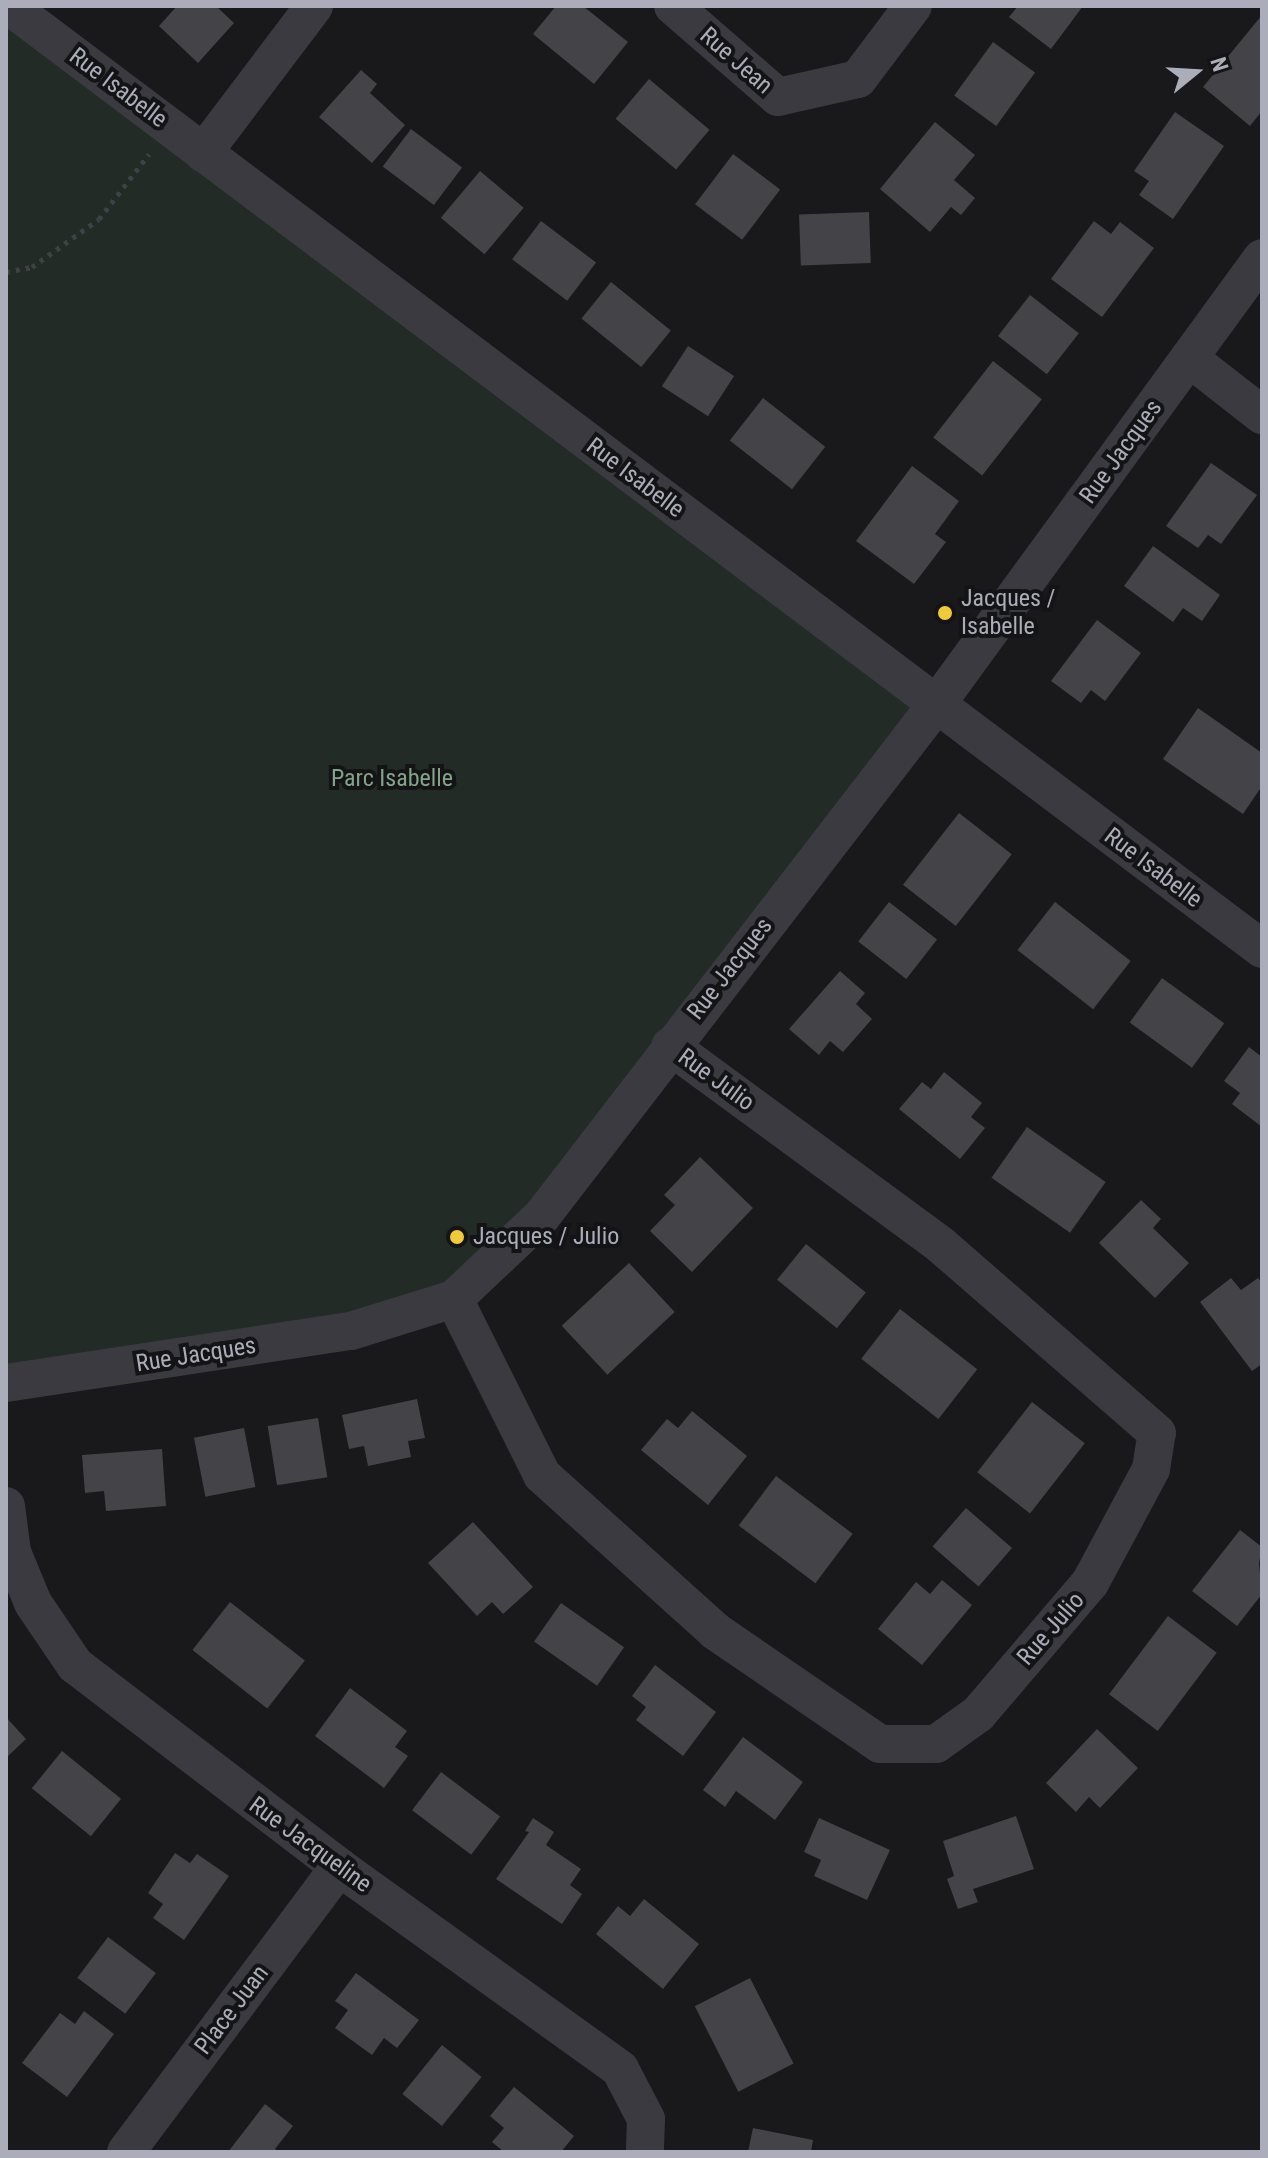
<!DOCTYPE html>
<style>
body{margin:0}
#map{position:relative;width:1268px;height:2158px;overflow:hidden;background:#19191b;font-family:"Roboto Condensed",sans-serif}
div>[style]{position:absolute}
.green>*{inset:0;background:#222b25}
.building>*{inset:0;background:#434348;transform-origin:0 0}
.path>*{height:5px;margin-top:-2.5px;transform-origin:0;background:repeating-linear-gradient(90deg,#404147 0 4px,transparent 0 10px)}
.street>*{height:38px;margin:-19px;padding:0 19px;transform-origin:19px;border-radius:19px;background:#3a3a40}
.dots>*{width:22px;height:22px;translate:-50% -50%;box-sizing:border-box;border:4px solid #141416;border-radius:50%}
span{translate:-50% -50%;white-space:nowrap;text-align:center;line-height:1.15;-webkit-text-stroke:8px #141416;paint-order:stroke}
.street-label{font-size:24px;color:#abaeba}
.poi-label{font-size:24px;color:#abaeba}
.left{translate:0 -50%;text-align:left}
.park-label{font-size:24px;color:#82a589}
.frame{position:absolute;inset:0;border:8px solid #abaeba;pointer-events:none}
.north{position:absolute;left:1156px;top:32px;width:80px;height:80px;-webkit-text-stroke:6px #141416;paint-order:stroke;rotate:72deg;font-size:22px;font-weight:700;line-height:32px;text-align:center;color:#abaeba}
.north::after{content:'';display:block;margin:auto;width:28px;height:36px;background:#abaeba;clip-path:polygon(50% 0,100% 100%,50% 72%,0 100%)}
</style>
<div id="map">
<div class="green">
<i style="clip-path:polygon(6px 6px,936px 705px,454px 1299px,6px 1383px)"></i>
</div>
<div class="building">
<i style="clip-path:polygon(177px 6px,216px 6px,234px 23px,198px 63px,159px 26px)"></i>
<i style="clip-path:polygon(556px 6px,583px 6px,628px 42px,594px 84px,533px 34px)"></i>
<i style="clip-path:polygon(1018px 6px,1083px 6px,1051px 49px,1009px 17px)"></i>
<i style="clip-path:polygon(1262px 15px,1262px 111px,1250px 126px,1203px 87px)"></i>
<i style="left:993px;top:42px;width:52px;height:66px;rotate:36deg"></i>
<i style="clip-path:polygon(361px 70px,377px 84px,370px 93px,405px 125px,372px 163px,319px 117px)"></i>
<i style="left:649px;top:79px;width:79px;height:52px;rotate:40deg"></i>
<i style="clip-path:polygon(1175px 112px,1224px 146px,1173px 219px,1139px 195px,1149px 181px,1134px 171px)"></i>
<i style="clip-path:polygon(935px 122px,975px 155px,954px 180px,975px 198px,961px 215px,951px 207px,930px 232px,880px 189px)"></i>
<i style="left:411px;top:129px;width:64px;height:47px;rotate:37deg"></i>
<i style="left:733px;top:154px;width:59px;height:63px;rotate:37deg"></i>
<i style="left:480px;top:171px;width:57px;height:61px;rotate:40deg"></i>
<i style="left:869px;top:212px;width:51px;height:70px;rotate:88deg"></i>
<i style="left:541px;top:221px;width:69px;height:48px;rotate:37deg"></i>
<i style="clip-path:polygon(1094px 221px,1111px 234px,1120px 222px,1154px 248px,1102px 317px,1051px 279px)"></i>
<i style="left:611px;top:282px;width:77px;height:47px;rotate:39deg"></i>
<i style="left:1030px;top:295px;width:62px;height:52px;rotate:38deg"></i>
<i style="left:688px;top:346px;width:55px;height:48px;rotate:33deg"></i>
<i style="left:993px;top:361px;width:62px;height:97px;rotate:38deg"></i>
<i style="left:763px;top:398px;width:79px;height:54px;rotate:38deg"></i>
<i style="clip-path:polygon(1211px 463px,1257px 495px,1221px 544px,1208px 535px,1198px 548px,1166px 526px)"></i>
<i style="clip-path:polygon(912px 466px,959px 501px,935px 534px,946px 542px,914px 584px,856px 541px)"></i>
<i style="clip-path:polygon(1153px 546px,1220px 595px,1202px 621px,1183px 608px,1173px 622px,1124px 586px)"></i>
<i style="clip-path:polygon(1097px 620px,1141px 653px,1105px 701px,1091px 690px,1081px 703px,1051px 681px)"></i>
<i style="clip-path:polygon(1198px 708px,1262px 753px,1262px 786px,1243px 814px,1163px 759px)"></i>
<i style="left:959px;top:813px;width:67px;height:91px;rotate:38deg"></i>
<i style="left:889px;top:902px;width:61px;height:50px;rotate:38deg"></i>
<i style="left:1055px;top:902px;width:96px;height:61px;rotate:38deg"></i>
<i style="clip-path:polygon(840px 971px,865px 993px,856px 1004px,872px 1019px,843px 1052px,830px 1041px,819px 1055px,789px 1029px)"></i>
<i style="left:1162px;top:978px;width:77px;height:55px;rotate:36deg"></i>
<i style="clip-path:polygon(1249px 1047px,1262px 1057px,1262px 1127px,1232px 1104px,1240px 1093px,1224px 1081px)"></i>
<i style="clip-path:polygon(944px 1072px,982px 1103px,971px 1117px,985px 1128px,960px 1159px,899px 1109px,922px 1082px,931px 1089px)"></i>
<i style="left:1027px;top:1127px;width:96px;height:62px;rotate:35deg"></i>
<i style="clip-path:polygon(700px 1157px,753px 1208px,692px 1272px,650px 1231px,675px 1205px,664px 1195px)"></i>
<i style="clip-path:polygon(1141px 1200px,1161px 1219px,1153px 1228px,1189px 1263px,1155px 1298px,1099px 1243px)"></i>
<i style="left:806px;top:1244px;width:77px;height:46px;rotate:39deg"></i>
<i style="left:629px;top:1263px;width:67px;height:92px;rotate:47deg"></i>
<i style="clip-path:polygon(1231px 1278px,1241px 1290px,1258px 1278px,1262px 1283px,1262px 1364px,1252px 1371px,1200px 1302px)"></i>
<i style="left:900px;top:1309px;width:98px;height:63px;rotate:38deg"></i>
<i style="clip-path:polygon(417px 1399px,425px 1438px,408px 1441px,411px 1457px,368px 1466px,364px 1446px,349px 1449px,342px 1415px)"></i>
<i style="left:1032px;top:1402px;width:67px;height:89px;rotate:38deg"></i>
<i style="clip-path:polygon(692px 1411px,747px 1456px,708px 1505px,641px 1450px,667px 1419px,678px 1428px)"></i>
<i style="left:318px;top:1418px;width:60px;height:51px;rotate:81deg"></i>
<i style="left:244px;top:1428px;width:60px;height:51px;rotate:79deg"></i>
<i style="clip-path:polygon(162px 1449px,166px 1506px,106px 1511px,104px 1491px,85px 1493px,82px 1455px)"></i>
<i style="left:776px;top:1476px;width:96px;height:62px;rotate:37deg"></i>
<i style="left:966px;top:1508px;width:61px;height:51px;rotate:41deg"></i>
<i style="clip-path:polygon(473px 1522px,533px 1587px,503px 1614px,492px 1602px,477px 1616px,428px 1563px)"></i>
<i style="clip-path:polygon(1240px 1530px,1262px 1547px,1259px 1563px,1262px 1594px,1237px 1626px,1192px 1591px)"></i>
<i style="clip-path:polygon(942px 1580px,972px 1605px,922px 1665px,878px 1629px,916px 1582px,930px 1594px)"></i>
<i style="left:230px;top:1602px;width:95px;height:61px;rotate:38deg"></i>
<i style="left:561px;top:1603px;width:77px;height:47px;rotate:35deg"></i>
<i style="left:1168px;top:1616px;width:61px;height:98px;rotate:37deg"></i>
<i style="clip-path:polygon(655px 1665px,716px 1712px,683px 1756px,636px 1720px,646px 1707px,632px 1696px)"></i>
<i style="clip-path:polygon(350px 1688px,407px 1731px,395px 1747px,408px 1756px,384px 1788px,315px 1736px)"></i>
<i style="clip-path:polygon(6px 1717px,26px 1739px,6px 1758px)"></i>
<i style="clip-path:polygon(1097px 1729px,1138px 1768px,1100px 1808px,1089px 1797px,1076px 1812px,1046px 1783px)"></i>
<i style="clip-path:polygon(743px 1737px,803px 1782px,775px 1820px,736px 1791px,725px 1807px,703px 1790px)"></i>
<i style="left:62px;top:1751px;width:76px;height:48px;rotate:39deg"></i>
<i style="left:441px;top:1772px;width:74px;height:48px;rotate:37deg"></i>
<i style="clip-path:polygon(1016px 1816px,1034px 1869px,973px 1889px,978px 1902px,958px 1909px,947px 1879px,954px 1876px,943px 1841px)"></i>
<i style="clip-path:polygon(533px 1818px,554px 1832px,546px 1845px,581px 1869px,570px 1885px,582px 1894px,562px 1924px,496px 1879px,529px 1832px,525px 1831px)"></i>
<i style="clip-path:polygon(819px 1818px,890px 1850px,867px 1900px,814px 1876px,821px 1860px,804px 1852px)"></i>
<i style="clip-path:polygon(175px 1853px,190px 1863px,197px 1854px,229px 1876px,184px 1940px,153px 1918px,163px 1904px,148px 1893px)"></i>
<i style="clip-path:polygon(644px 1899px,699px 1944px,663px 1989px,596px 1934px,618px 1906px,630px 1916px)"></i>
<i style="left:108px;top:1937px;width:60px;height:51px;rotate:37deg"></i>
<i style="clip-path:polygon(356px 1973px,419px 2020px,397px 2048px,384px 2038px,372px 2055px,335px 2028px,348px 2010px,335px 2001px)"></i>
<i style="left:750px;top:1978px;width:96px;height:62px;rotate:63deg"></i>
<i style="clip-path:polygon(84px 2011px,114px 2034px,67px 2097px,22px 2063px,60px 2013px,75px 2024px)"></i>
<i style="left:442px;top:2045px;width:51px;height:63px;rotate:39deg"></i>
<i style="clip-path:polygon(514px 2087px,574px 2136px,561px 2152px,504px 2152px,492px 2142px,504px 2128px,490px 2116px)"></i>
<i style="clip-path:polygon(265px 2104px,293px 2126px,275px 2149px,279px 2152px,228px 2152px)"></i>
<i style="clip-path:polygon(753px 2128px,813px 2140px,811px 2152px,748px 2152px)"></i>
</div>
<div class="path">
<i style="left:6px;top:272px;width:26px;rotate:-11deg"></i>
<i style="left:32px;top:267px;width:82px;rotate:-35.6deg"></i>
<i style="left:99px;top:219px;width:82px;rotate:-52.4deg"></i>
</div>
<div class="street">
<i style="left:9px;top:6px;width:1568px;rotate:36.96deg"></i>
<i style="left:673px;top:6px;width:139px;rotate:40.9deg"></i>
<i style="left:778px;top:97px;width:82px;rotate:-12.7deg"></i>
<i style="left:858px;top:79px;width:91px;rotate:-53deg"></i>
<i style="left:203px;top:153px;width:184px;rotate:-52.9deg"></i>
<i style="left:1189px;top:358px;width:93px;rotate:38deg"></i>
<i style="left:454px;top:1299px;width:197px;rotate:63.4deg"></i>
<i style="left:542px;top:1475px;width:233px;rotate:42deg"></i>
<i style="left:715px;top:1631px;width:200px;rotate:34.4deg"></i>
<i style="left:880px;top:1744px;width:56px"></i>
<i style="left:936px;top:1744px;width:52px;rotate:-35.5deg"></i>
<i style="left:978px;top:1714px;width:172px;rotate:-49.5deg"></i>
<i style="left:1090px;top:1583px;width:129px;rotate:-61.8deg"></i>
<i style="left:1151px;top:1469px;width:36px;rotate:-81deg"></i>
<i style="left:1157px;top:1433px;width:286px;rotate:-139deg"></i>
<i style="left:941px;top:1245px;width:336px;rotate:-143.7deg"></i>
<i style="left:6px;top:1383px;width:349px;rotate:-8.6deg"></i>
<i style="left:351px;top:1331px;width:108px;rotate:-17.3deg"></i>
<i style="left:454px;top:1299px;width:121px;rotate:-43.3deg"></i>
<i style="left:542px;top:1216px;width:645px;rotate:-52.37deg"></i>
<i style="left:936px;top:705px;width:553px;rotate:-53.9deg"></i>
<i style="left:6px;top:1506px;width:46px;rotate:82.6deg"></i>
<i style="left:12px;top:1552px;width:55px;rotate:67.6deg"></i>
<i style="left:33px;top:1603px;width:75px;rotate:55.9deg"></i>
<i style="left:75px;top:1665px;width:332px;rotate:37.4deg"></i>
<i style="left:339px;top:1867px;width:346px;rotate:35.7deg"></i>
<i style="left:620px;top:2069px;width:56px;rotate:62.5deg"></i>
<i style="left:646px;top:2119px;width:33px;rotate:92deg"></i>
<i style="left:126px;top:2152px;width:356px;rotate:-53.2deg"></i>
</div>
<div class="dots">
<i style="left:945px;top:613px;background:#f1ca3a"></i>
<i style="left:457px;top:1237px;background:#f1ca3a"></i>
</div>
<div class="street-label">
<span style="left:736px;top:61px;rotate:41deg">Rue Jean</span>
<span style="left:118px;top:88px;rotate:37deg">Rue Isabelle</span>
<span style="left:1121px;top:452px;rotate:-54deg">Rue Jacques</span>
<span style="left:635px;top:478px;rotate:37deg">Rue Isabelle</span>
<span style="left:1153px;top:868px;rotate:37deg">Rue Isabelle</span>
<span style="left:730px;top:969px;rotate:-52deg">Rue Jacques</span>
<span style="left:716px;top:1080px;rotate:36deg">Rue Julio</span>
<span style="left:196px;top:1355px;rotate:-9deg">Rue Jacques</span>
<span style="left:1051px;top:1629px;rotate:-49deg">Rue Julio</span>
<span style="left:310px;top:1845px;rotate:36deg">Rue Jacqueline</span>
<span style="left:232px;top:2010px;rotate:-53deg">Place Juan</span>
</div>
<div class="poi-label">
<span class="left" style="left:961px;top:613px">Jacques /<br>Isabelle</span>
<span class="left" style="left:473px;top:1237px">Jacques / Julio</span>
</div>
<div class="park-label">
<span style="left:392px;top:779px">Parc Isabelle</span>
</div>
<div class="frame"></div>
<div class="north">N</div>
</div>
